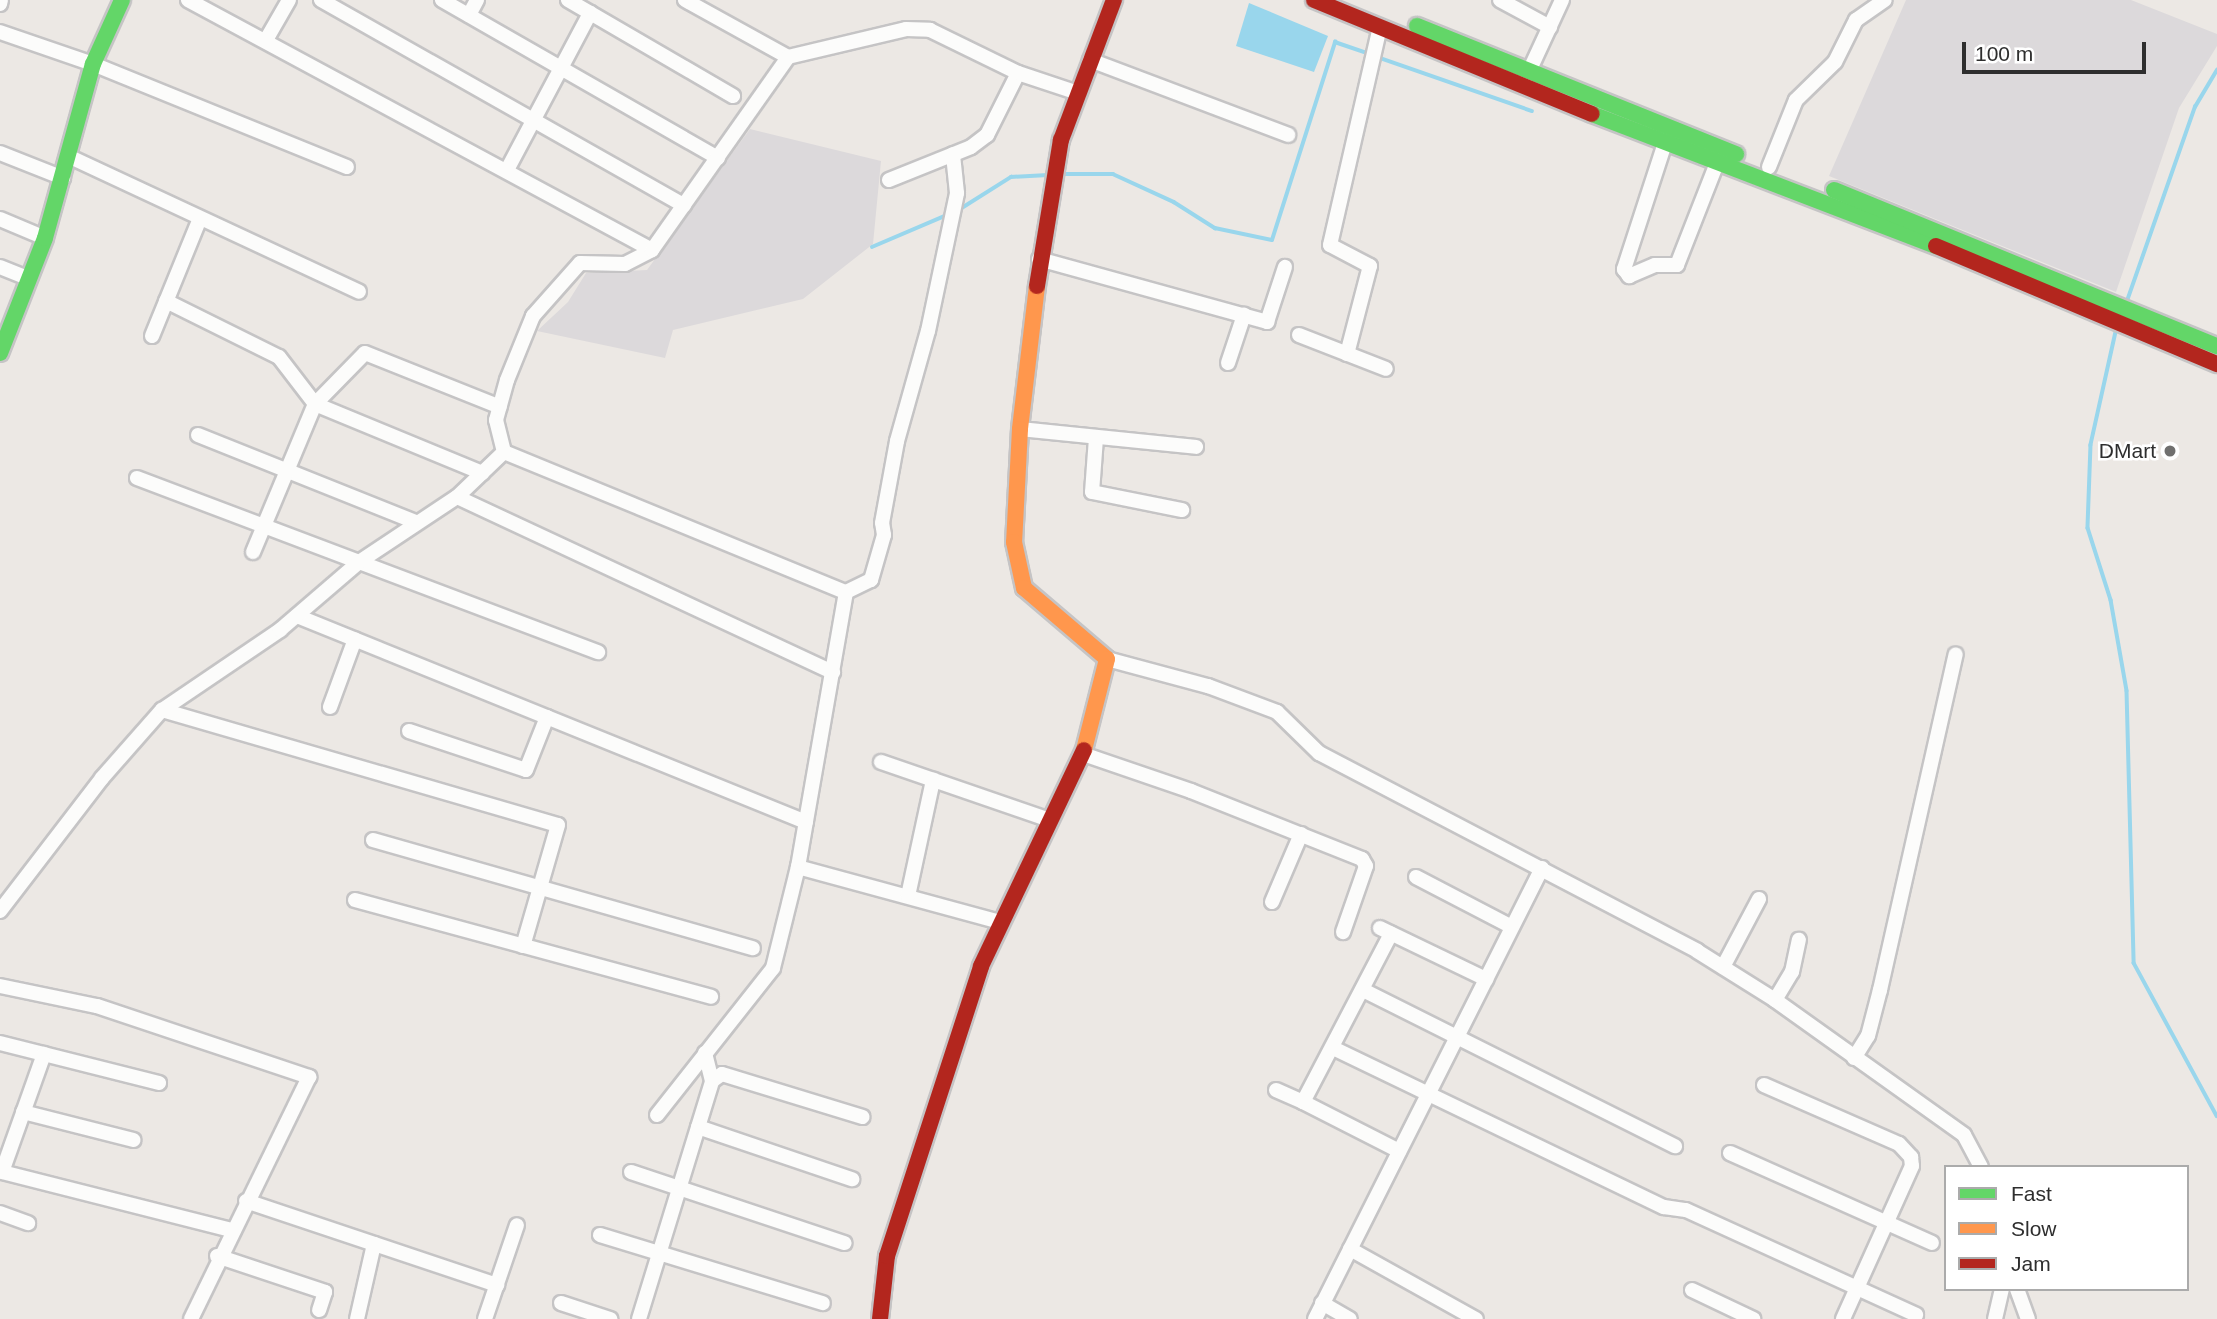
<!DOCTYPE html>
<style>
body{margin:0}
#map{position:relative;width:2217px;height:1319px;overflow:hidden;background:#ece8e4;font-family:Arial,sans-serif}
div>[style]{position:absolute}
.industrial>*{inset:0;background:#dcd9db}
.water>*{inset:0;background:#99d6ec}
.stream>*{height:3.5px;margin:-1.75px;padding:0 1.75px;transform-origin:1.75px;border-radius:1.75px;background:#99d6ec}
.roads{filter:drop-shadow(2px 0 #c5c4c5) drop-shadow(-2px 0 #c5c4c5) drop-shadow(0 2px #c5c4c5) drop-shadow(0 -2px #c5c4c5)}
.street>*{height:14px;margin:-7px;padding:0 7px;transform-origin:7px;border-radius:7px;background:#fcfcfb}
.fast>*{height:16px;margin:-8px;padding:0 8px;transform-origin:8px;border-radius:8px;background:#63d668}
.slow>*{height:16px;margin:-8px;padding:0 8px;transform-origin:8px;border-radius:8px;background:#ff974d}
.jam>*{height:16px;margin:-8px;padding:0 8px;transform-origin:8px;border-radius:8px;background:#b3261e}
.dots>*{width:19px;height:19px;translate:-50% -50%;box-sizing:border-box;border:4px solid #fff;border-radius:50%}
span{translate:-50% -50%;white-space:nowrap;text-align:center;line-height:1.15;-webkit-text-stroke:5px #fff;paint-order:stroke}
.poi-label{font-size:21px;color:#2e2e2e}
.right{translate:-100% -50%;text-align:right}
.legend{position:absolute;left:1944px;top:1165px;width:245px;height:126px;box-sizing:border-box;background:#fff;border:2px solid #ababab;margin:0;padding:9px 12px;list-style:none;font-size:21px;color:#2e2e2e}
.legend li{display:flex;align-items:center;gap:14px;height:35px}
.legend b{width:35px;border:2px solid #ababab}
.scale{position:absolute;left:1962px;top:42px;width:184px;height:32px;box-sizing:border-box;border:4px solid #2e2e2e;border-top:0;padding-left:9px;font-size:21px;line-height:24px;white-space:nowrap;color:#2e2e2e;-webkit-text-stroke:5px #fff;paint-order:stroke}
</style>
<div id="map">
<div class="industrial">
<i style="clip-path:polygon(1906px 0,2131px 0,2217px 34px,2217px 46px,2179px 108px,2116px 292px,1829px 176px)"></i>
<i style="clip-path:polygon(750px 129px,881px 161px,873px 244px,803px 299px,673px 330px,665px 358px,537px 331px,568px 302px,586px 273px,647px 270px)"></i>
</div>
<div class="water">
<i style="clip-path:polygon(1249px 3px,1328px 36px,1314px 72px,1236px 46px)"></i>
</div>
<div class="stream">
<i style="left:1377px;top:57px;width:164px;rotate:19.2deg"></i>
<i style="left:1063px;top:174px;width:50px"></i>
<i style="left:1113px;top:174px;width:67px;rotate:24.7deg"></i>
<i style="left:1174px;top:202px;width:49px;rotate:32.4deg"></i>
<i style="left:1215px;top:228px;width:58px;rotate:11.9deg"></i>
<i style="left:1272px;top:240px;width:208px;rotate:-72.3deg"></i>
<i style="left:1335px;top:42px;width:37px;rotate:19deg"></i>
<i style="left:957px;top:211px;width:64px;rotate:-32.2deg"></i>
<i style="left:1011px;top:177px;width:37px;rotate:-3deg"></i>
<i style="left:872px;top:247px;width:82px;rotate:-23.1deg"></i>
<i style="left:2127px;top:301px;width:206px;rotate:-70.7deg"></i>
<i style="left:2195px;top:107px;width:43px;rotate:-59.3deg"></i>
<i style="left:2116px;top:332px;width:116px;rotate:102.5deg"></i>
<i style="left:2091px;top:445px;width:83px;rotate:92.1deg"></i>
<i style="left:2088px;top:528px;width:76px;rotate:72.3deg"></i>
<i style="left:2111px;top:600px;width:92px;rotate:80deg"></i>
<i style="left:2127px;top:691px;width:272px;rotate:88.5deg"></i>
<i style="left:2134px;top:963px;width:174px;rotate:61.5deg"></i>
</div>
<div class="roads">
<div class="street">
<i style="left:188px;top:0;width:527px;rotate:28.32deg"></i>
<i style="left:321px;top:0;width:417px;rotate:29.5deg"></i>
<i style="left:442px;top:0;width:318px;rotate:29.8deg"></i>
<i style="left:568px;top:0;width:191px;rotate:30.2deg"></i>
<i style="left:685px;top:0;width:118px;rotate:29deg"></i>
<i style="left:1500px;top:0;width:57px;rotate:28.4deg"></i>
<i style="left:0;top:4px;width:4px;rotate:-76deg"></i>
<i style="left:469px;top:15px;width:17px;rotate:-62deg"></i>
<i style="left:0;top:32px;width:98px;rotate:19deg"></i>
<i style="left:93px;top:64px;width:274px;rotate:22.1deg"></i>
<i style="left:266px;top:40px;width:46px;rotate:-60.1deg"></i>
<i style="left:1090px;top:60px;width:212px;rotate:20.7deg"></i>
<i style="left:1526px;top:78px;width:86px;rotate:-65.2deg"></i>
<i style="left:1665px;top:143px;width:133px;rotate:108deg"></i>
<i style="left:1624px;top:269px;width:9px;rotate:54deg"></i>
<i style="left:1629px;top:276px;width:28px;rotate:-23deg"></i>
<i style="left:1655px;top:265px;width:22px"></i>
<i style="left:1677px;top:265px;width:110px;rotate:-68.6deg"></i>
<i style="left:0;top:153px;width:68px;rotate:21.6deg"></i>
<i style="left:68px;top:156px;width:321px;rotate:25deg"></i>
<i style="left:1769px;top:167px;width:72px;rotate:-68.1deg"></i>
<i style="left:1796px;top:100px;width:54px;rotate:-44.3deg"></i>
<i style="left:1835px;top:62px;width:47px;rotate:-63.4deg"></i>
<i style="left:1856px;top:20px;width:35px;rotate:-35deg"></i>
<i style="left:507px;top:170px;width:178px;rotate:-62.1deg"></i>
<i style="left:889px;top:180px;width:88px;rotate:-21.9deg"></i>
<i style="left:971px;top:147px;width:20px;rotate:-37deg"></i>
<i style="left:987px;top:135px;width:69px;rotate:-63.4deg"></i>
<i style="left:0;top:219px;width:49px;rotate:22.9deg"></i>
<i style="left:1039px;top:259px;width:237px;rotate:15.4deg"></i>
<i style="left:1267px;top:322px;width:58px;rotate:-71.9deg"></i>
<i style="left:0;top:267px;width:31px;rotate:22deg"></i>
<i style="left:166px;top:301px;width:126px;rotate:26.4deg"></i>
<i style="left:279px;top:357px;width:59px;rotate:52.5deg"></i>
<i style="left:315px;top:404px;width:181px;rotate:22.4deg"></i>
<i style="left:1299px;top:335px;width:93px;rotate:21.3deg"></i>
<i style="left:152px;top:336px;width:124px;rotate:-67.8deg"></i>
<i style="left:1347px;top:354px;width:91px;rotate:-75.4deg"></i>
<i style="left:1370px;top:266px;width:45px;rotate:-152.3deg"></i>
<i style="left:1330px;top:245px;width:224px;rotate:-77.1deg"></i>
<i style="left:1228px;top:363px;width:51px;rotate:-71.6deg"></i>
<i style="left:1020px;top:429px;width:177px;rotate:5.8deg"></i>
<i style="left:198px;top:435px;width:235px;rotate:21.8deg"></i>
<i style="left:1096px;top:438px;width:54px;rotate:94.2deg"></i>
<i style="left:1092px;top:492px;width:92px;rotate:11.3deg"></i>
<i style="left:504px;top:452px;width:370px;rotate:22.3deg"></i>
<i style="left:137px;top:478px;width:493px;rotate:20.7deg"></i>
<i style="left:457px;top:497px;width:415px;rotate:25deg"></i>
<i style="left:253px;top:552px;width:160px;rotate:-67.3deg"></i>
<i style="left:315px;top:404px;width:71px;rotate:-45.6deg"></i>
<i style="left:365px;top:353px;width:145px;rotate:21.8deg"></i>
<i style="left:297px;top:616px;width:549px;rotate:22.03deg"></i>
<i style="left:1107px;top:659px;width:105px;rotate:15deg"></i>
<i style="left:1208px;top:686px;width:74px;rotate:20.6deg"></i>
<i style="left:1277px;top:712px;width:59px;rotate:44.3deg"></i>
<i style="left:1319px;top:753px;width:427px;rotate:27.6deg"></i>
<i style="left:1697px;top:951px;width:92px;rotate:32.1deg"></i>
<i style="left:1775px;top:1000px;width:232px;rotate:35.5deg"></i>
<i style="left:1964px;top:1135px;width:36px;rotate:62deg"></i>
<i style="left:330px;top:707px;width:72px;rotate:-69.8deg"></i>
<i style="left:162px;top:710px;width:412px;rotate:16.2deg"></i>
<i style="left:558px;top:825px;width:126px;rotate:106.1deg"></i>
<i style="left:409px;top:731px;width:123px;rotate:18.4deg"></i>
<i style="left:526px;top:770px;width:57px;rotate:-68.4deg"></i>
<i style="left:1083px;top:754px;width:114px;rotate:18.9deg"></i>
<i style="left:1191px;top:791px;width:184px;rotate:21.7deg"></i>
<i style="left:1362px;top:859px;width:8px;rotate:60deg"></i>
<i style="left:1366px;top:866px;width:70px;rotate:109.2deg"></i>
<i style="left:881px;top:762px;width:178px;rotate:19deg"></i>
<i style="left:373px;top:840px;width:395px;rotate:15.9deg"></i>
<i style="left:798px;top:867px;width:210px;rotate:15.2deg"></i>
<i style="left:1416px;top:877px;width:108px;rotate:27.5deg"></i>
<i style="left:908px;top:896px;width:119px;rotate:-77.8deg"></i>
<i style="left:355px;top:900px;width:369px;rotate:15.2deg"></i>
<i style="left:1272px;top:902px;width:74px;rotate:-66.9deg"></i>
<i style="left:0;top:911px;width:168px;rotate:-52.5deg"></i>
<i style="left:102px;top:778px;width:91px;rotate:-48.6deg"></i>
<i style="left:162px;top:710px;width:143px;rotate:-34.1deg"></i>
<i style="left:280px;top:630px;width:104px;rotate:-40.7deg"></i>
<i style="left:359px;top:562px;width:118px;rotate:-33.6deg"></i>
<i style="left:457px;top:497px;width:65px;rotate:-43.8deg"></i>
<i style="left:504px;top:452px;width:33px;rotate:-104deg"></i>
<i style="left:496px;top:420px;width:41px;rotate:-74.6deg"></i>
<i style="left:507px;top:380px;width:69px;rotate:-67.9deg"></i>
<i style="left:533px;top:316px;width:71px;rotate:-48.4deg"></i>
<i style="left:580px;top:263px;width:45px;rotate:1.3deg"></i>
<i style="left:625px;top:264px;width:30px;rotate:-27deg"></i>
<i style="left:652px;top:250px;width:236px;rotate:-54.8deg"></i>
<i style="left:788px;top:57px;width:121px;rotate:-13.3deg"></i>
<i style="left:906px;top:29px;width:24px;rotate:2deg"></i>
<i style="left:930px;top:30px;width:98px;rotate:26deg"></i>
<i style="left:1018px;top:73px;width:63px;rotate:18.4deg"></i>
<i style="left:1380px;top:928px;width:118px;rotate:25.7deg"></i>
<i style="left:1723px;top:967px;width:77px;rotate:-62.1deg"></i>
<i style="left:0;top:986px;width:99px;rotate:11.7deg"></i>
<i style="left:97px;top:1006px;width:224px;rotate:18.5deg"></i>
<i style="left:309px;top:1077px;width:269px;rotate:116deg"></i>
<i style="left:1363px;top:990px;width:349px;rotate:26.6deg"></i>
<i style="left:1775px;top:1000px;width:33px;rotate:-59deg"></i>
<i style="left:1792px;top:972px;width:33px;rotate:-78deg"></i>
<i style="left:0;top:1043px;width:164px;rotate:14.1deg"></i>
<i style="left:1333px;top:1048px;width:367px;rotate:25.7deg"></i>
<i style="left:1664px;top:1207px;width:22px;rotate:8deg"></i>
<i style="left:1686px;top:1210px;width:253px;rotate:24.5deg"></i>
<i style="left:44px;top:1054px;width:125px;rotate:109.6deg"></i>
<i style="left:2px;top:1172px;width:236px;rotate:14.2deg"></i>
<i style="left:1854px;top:1058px;width:26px;rotate:-58deg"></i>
<i style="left:1868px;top:1036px;width:48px;rotate:-75.4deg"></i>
<i style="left:1880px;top:990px;width:344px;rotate:-77.3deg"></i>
<i style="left:712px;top:1081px;width:12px;rotate:-35deg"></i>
<i style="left:722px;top:1074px;width:147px;rotate:17deg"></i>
<i style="left:1764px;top:1085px;width:147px;rotate:23.6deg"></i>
<i style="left:1899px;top:1144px;width:18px;rotate:47deg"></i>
<i style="left:1911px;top:1157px;width:9px;rotate:84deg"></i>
<i style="left:1912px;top:1166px;width:168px;rotate:114.3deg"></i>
<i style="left:1276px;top:1090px;width:30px;rotate:24deg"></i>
<i style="left:1303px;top:1102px;width:190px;rotate:-62.4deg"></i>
<i style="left:1303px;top:1102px;width:108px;rotate:27deg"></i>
<i style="left:23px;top:1112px;width:114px;rotate:14.2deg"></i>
<i style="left:657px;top:1115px;width:187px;rotate:-51.7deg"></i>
<i style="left:773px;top:968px;width:104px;rotate:-76.1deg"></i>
<i style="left:798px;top:867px;width:279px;rotate:-80.1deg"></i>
<i style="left:846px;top:592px;width:28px;rotate:-26deg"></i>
<i style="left:871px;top:580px;width:47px;rotate:-73.9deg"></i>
<i style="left:884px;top:535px;width:12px;rotate:-99deg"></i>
<i style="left:882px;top:523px;width:83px;rotate:-79.6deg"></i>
<i style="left:897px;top:441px;width:114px;rotate:-74.3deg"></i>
<i style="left:928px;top:331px;width:141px;rotate:-78.1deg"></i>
<i style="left:957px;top:193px;width:39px;rotate:-96deg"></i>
<i style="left:698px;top:1127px;width:163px;rotate:18.7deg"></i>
<i style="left:1730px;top:1153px;width:221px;rotate:24deg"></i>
<i style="left:631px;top:1172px;width:225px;rotate:18.4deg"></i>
<i style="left:246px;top:1201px;width:265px;rotate:18.5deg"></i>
<i style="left:0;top:1213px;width:30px;rotate:20deg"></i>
<i style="left:600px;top:1235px;width:233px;rotate:17deg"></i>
<i style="left:1350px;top:1249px;width:144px;rotate:29.1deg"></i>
<i style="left:217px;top:1256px;width:114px;rotate:18.4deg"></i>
<i style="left:325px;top:1292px;width:19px;rotate:108deg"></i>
<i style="left:2017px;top:1289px;width:32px;rotate:70deg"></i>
<i style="left:1692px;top:1290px;width:68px;rotate:25.4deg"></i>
<i style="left:561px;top:1303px;width:52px;rotate:18.1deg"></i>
<i style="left:1322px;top:1303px;width:32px;rotate:30deg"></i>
<i style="left:357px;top:1319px;width:77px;rotate:-77.2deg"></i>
<i style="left:485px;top:1319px;width:99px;rotate:-71.2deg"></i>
<i style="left:639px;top:1319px;width:249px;rotate:-72.9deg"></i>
<i style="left:712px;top:1081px;width:29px;rotate:-104deg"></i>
<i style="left:1315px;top:1319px;width:505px;rotate:-63.28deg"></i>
<i style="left:1995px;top:1319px;width:31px;rotate:-77deg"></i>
</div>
<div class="fast">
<i style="left:1417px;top:26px;width:344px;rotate:21.9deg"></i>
<i style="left:1592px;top:114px;width:368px;rotate:21deg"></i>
<i style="left:1834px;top:190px;width:414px;rotate:22.2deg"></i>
<i style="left:0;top:353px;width:123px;rotate:-68.6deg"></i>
<i style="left:45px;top:238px;width:180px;rotate:-74.6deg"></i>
<i style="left:93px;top:64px;width:70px;rotate:-65.6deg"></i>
</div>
<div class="slow">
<i style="left:1037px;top:286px;width:144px;rotate:96.8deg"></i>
<i style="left:1020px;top:429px;width:113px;rotate:93deg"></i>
<i style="left:1014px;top:542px;width:47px;rotate:77.7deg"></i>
<i style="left:1024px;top:588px;width:109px;rotate:40.5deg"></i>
<i style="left:1107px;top:659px;width:94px;rotate:104.2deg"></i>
</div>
<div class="jam">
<i style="left:1314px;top:0;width:300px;rotate:22.3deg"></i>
<i style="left:1936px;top:246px;width:305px;rotate:22.8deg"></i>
<i style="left:1037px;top:286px;width:148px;rotate:-80.7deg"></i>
<i style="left:1061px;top:140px;width:150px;rotate:-69.3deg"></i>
<i style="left:880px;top:1319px;width:63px;rotate:-83.7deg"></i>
<i style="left:887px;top:1256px;width:305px;rotate:-72deg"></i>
<i style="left:981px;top:966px;width:239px;rotate:-64.5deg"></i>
</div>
</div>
<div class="dots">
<i style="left:2170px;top:451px;background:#706f6e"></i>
</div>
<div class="poi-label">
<span class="right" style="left:2156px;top:451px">DMart</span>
</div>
<ul class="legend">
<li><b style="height:9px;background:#63d668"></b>Fast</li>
<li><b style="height:9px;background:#ff974d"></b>Slow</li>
<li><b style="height:9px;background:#b3261e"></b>Jam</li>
</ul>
<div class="scale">100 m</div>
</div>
